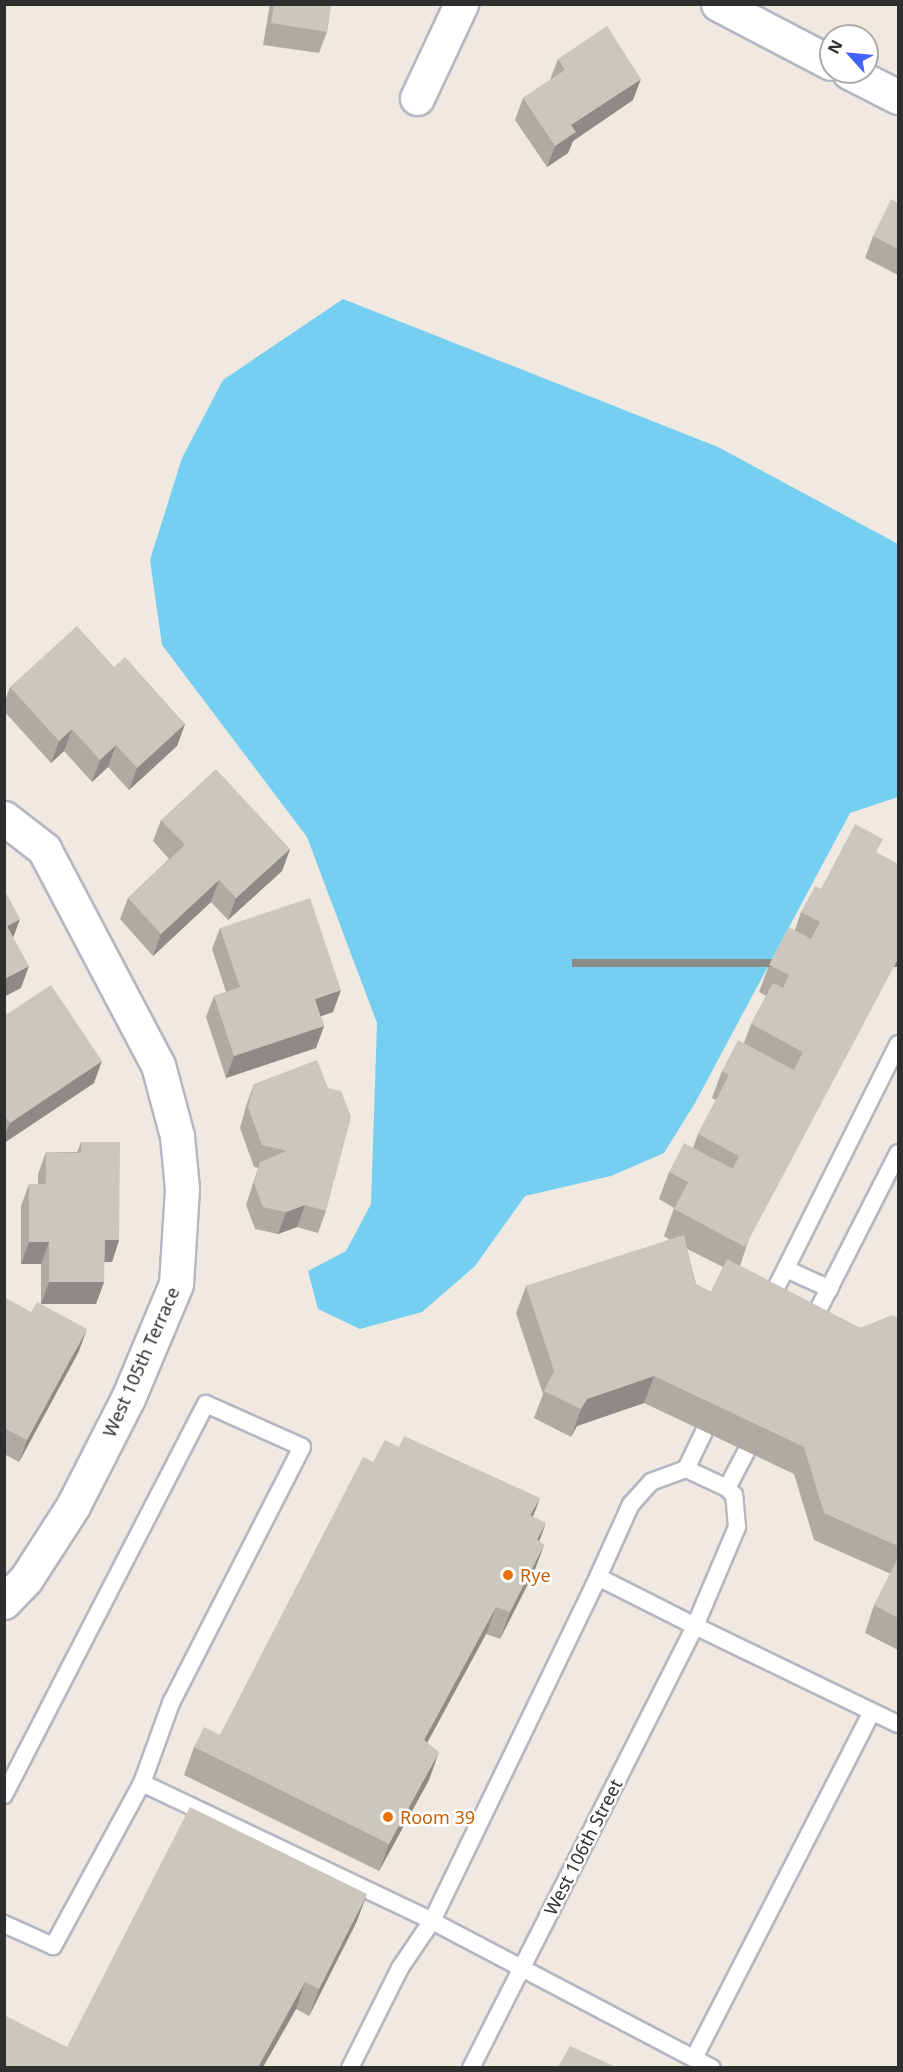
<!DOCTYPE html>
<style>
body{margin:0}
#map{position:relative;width:903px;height:2072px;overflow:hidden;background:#efe9e1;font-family:"Noto Sans",sans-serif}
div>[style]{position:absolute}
.water>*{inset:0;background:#75cff0}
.roads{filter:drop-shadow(2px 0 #b4b7c1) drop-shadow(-2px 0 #b4b7c1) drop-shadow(0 2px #b4b7c1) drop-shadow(0 -2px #b4b7c1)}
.lane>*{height:16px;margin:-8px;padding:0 8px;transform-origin:8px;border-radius:8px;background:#fff}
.street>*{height:33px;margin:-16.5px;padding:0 16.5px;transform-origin:16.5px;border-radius:16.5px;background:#fff}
.wall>*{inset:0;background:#afaba4}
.shaded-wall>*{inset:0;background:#8e8b86;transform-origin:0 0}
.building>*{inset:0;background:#cbc7bf}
.dots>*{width:16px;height:16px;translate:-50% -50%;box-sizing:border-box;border:3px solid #fff;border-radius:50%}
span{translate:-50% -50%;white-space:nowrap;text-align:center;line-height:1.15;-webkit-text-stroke:5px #fff;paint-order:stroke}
.street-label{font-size:18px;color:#2e2e2e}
.food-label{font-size:18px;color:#c56008}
.left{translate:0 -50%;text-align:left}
.frame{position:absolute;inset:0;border:6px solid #2e2e2e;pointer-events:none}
.north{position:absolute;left:819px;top:24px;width:60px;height:60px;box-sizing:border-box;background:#fff;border:2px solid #ababab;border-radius:50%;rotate:297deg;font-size:16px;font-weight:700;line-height:24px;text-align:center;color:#2e2e2e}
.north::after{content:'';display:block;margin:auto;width:21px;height:27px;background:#4264fb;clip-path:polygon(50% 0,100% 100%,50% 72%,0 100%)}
</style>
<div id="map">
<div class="water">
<i style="clip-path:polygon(343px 299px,718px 447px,898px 544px,898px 797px,850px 813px,695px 1103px,664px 1153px,611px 1176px,525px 1196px,475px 1266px,422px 1312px,360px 1329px,318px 1309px,308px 1271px,346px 1251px,371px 1204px,377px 1023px,307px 837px,162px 645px,150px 560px,182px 458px,223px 380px)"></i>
</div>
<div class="roads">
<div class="lane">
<i style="left:786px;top:1269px;width:48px;rotate:24.4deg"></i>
<i style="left:767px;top:1306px;width:293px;rotate:-63.4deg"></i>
<i style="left:810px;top:1326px;width:194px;rotate:-63deg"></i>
<i style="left:686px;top:1469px;width:41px;rotate:-64.1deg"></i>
<i style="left:727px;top:1488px;width:41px;rotate:-62.2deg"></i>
<i style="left:142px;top:1783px;width:321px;rotate:25.4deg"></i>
<i style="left:432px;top:1921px;width:316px;rotate:27.7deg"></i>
<i style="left:4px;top:1795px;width:440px;rotate:-62.7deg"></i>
<i style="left:206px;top:1404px;width:105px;rotate:24.1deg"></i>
<i style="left:302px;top:1447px;width:288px;rotate:117.1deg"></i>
<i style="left:171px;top:1703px;width:85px;rotate:109.9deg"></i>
<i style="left:142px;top:1783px;width:186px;rotate:118.6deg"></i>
<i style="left:53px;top:1946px;width:54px;rotate:-155.8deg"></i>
<i style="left:694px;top:2058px;width:389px;rotate:-62.8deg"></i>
<i style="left:350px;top:2068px;width:112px;rotate:-63.4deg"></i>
<i style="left:400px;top:1968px;width:57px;rotate:-55.8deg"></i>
<i style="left:432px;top:1921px;width:382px;rotate:-64.2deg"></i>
<i style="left:471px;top:2068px;width:496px;rotate:-63.1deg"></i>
<i style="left:695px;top:1626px;width:108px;rotate:-67deg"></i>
<i style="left:737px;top:1527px;width:32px;rotate:-95deg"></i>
<i style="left:734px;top:1495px;width:10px;rotate:-135deg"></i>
<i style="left:727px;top:1488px;width:45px;rotate:-155.1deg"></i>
<i style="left:686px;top:1469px;width:37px;rotate:160deg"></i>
<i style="left:651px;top:1482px;width:30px;rotate:132deg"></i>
<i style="left:631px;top:1504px;width:80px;rotate:114.3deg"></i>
<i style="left:598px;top:1577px;width:109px;rotate:26.8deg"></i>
<i style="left:695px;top:1626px;width:225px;rotate:25.8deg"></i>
</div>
<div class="street">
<i style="left:718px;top:4px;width:127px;rotate:27.6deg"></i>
<i style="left:849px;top:72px;width:55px;rotate:27deg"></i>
<i style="left:417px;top:98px;width:104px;rotate:-64.9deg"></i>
<i style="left:4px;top:818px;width:51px;rotate:37.8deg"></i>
<i style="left:44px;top:849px;width:244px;rotate:62.2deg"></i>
<i style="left:158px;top:1065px;width:73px;rotate:75deg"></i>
<i style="left:177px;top:1136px;width:53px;rotate:84.6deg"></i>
<i style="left:182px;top:1189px;width:95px;rotate:93.6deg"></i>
<i style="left:176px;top:1284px;width:124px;rotate:112.8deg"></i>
<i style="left:128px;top:1398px;width:121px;rotate:117deg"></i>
<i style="left:73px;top:1506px;width:87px;rotate:122.8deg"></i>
<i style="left:26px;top:1579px;width:32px;rotate:134deg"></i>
</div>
</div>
<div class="wall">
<i style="clip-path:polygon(270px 4px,331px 4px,327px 32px,319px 53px,263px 45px)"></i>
<i style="clip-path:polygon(558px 59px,633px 100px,573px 141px,568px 153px,547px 167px,515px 120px,523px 98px,550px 80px)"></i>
<i style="clip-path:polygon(898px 203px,898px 275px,865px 258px,873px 236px)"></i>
<i style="clip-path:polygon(114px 667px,185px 724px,177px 746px,129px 790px,108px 767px,92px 782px,64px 751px,51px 763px,4px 711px,4px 704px,10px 687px)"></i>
<i style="clip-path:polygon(161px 820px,290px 849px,282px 871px,228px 920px,211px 902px,153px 956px,120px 919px,128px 898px,169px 859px,153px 841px)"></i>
<i style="clip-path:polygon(evenodd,878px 853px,740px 1266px,860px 1328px,898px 1318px,898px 1650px,865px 1633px,874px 1605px,891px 1574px,814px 1540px,794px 1474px,644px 1403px,577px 1426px,571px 1437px,534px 1418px,543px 1394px,516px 1313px,526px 1286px,670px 1240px,664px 1236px,674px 1208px,659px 1199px,669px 1172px,693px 1148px,698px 1134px,716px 1100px,712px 1098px,722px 1071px,744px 1043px,751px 1024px,766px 996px,759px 992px,769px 965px,795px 930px,801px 912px,821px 889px,878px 853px,687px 1249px,723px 1267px,711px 1292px,696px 1284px,687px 1249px)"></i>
<i style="clip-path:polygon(220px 928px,333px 1012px,321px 1016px,324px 1026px,316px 1048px,226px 1078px,206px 1017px,214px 996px,226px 992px,212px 949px)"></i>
<i style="clip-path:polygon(4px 1016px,94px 1083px,4px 1143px)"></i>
<i style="clip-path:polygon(254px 1084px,326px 1211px,318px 1233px,297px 1227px,278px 1234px,255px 1229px,246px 1205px,258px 1168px,254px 1167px,240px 1128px,246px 1106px)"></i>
<i style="clip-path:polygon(81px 1142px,119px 1240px,112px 1262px,104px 1262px,104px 1282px,96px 1304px,41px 1304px,41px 1264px,21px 1264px,21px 1206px,29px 1184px,38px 1184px,38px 1174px,46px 1152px,77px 1152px)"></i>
<i style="clip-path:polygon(4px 1297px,79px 1351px,19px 1462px,4px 1454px)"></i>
<i style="clip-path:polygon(373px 1462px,533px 1516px,539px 1541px,544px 1545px,534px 1572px,500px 1639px,486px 1634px,427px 1743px,429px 1780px,379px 1871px,184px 1775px,194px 1747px,220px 1735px)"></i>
<i style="clip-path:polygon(357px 1921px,309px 2016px,296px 2009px,263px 2067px,4px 2067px,67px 2047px)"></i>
</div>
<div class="shaded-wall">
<i style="clip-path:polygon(641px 79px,633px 100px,573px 141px,568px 153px,547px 167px,555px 146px,571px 125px)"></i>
<i style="clip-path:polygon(185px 724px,177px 746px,129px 790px,137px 768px)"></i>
<i style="clip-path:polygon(72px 729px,64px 751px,51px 763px,59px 741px)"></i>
<i style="clip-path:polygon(116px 745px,108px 767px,92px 782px,100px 760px)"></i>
<i style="clip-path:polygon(290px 849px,282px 871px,228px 920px,236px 898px)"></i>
<i style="clip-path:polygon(219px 880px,211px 902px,153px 956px,161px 934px)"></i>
<i style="clip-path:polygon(20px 919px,12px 941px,7px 926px)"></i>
<i style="left:898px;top:959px;width:8px;height:326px;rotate:90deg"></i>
<i style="clip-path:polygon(29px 966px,21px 988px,4px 997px,4px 979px)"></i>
<i style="clip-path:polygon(341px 990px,333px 1012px,307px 1021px,315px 999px)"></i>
<i style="clip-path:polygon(324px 1026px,316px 1048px,226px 1078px,234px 1056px)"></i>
<i style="clip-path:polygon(102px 1061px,94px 1083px,4px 1143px,4px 1137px,10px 1123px)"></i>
<i style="clip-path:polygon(305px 1205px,297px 1227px,278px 1234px,286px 1212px)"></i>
<i style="clip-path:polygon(105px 1240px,119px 1240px,112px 1262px,97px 1262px)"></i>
<i style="clip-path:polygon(29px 1242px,49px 1242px,41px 1264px,21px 1264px)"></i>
<i style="clip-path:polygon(49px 1282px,104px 1282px,96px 1304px,41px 1304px)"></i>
<i style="clip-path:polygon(87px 1329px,79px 1351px,19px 1462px,27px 1440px)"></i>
<i style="clip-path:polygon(654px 1376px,644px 1403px,577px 1426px,571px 1437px,581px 1409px,587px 1399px)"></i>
<i style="clip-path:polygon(540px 1498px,530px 1525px,530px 1515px)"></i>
<i style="clip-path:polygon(546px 1523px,536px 1550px,537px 1539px)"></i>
<i style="clip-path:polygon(544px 1545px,534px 1572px,500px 1639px,510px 1612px)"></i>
<i style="clip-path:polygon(496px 1607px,486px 1634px,414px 1767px,424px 1740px)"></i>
<i style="clip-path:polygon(439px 1752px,429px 1780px,379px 1871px,389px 1844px)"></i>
<i style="clip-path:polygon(367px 1894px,357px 1921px,309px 2016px,319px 1989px)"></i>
<i style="clip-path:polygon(305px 1982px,296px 2009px,263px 2067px,258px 2067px)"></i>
</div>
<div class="building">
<i style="clip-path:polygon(274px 4px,331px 4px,327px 32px,271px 23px)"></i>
<i style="clip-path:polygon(607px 26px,641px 79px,571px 125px,576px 132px,555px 146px,523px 98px,565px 70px,558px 59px)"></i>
<i style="clip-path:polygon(891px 199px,898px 203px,898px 249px,873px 236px)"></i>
<i style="clip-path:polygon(77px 626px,114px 667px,125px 657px,185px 724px,137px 768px,116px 745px,100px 760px,72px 729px,59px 741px,10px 687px)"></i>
<i style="clip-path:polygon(216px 769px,290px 849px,236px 898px,219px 880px,161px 934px,128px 898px,185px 845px,161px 820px)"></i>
<i style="clip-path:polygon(855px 824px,883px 839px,876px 852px,898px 864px,898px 959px,745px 1247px,674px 1209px,688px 1182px,669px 1172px,684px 1143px,733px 1169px,739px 1156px,698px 1134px,729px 1075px,722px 1071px,738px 1040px,794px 1070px,803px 1052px,751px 1024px,773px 983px,783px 988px,789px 975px,769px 965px,789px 927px,811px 939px,820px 922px,801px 912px,815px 886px,821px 889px)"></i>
<i style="clip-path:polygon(4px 889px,20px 919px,7px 926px,29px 966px,4px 979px)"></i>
<i style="clip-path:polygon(310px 898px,341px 990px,315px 999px,324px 1026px,234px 1056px,214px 996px,240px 987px,220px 928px)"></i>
<i style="clip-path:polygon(51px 985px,102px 1061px,10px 1123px,4px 1115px,4px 1016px)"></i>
<i style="clip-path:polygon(317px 1060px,328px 1088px,341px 1091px,351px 1117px,326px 1211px,305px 1205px,286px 1212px,263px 1207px,254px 1183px,260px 1162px,287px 1151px,262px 1145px,248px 1107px,254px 1084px)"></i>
<i style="clip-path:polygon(81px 1142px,120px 1142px,119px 1240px,105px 1240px,104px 1282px,49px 1282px,49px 1242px,29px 1242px,29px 1184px,46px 1184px,46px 1152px,81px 1153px)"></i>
<i style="clip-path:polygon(684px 1235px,696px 1284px,711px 1292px,727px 1259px,860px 1328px,892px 1315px,898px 1318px,898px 1546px,824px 1513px,804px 1447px,654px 1376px,587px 1399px,581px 1409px,544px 1391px,554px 1371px,526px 1286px)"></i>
<i style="clip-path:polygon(4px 1297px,31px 1312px,37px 1302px,87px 1329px,27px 1440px,4px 1428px)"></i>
<i style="clip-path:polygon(404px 1436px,540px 1498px,530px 1515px,546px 1523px,537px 1539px,544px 1545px,510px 1612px,496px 1607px,424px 1740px,439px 1752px,389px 1844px,194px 1747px,204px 1727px,220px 1735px,363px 1457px,373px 1462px,385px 1440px,399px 1447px)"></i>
<i style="clip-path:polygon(898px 1558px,898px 1618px,874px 1605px)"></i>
<i style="clip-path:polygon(190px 1807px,367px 1894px,319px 1989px,305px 1982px,258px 2067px,4px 2067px,4px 2015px,67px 2047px)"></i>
<i style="clip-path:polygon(570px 2046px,616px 2067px,558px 2067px)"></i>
</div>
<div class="dots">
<i style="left:508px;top:1575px;background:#e8710a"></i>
<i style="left:388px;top:1817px;background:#e8710a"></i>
</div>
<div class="street-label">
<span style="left:141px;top:1362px;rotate:-66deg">West 105th Terrace</span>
<span style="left:583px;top:1847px;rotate:-63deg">West 106th Street</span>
</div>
<div class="food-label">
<span class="left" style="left:520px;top:1575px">Rye</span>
<span class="left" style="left:400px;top:1817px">Room 39</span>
</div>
<div class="frame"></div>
<div class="north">N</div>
</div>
